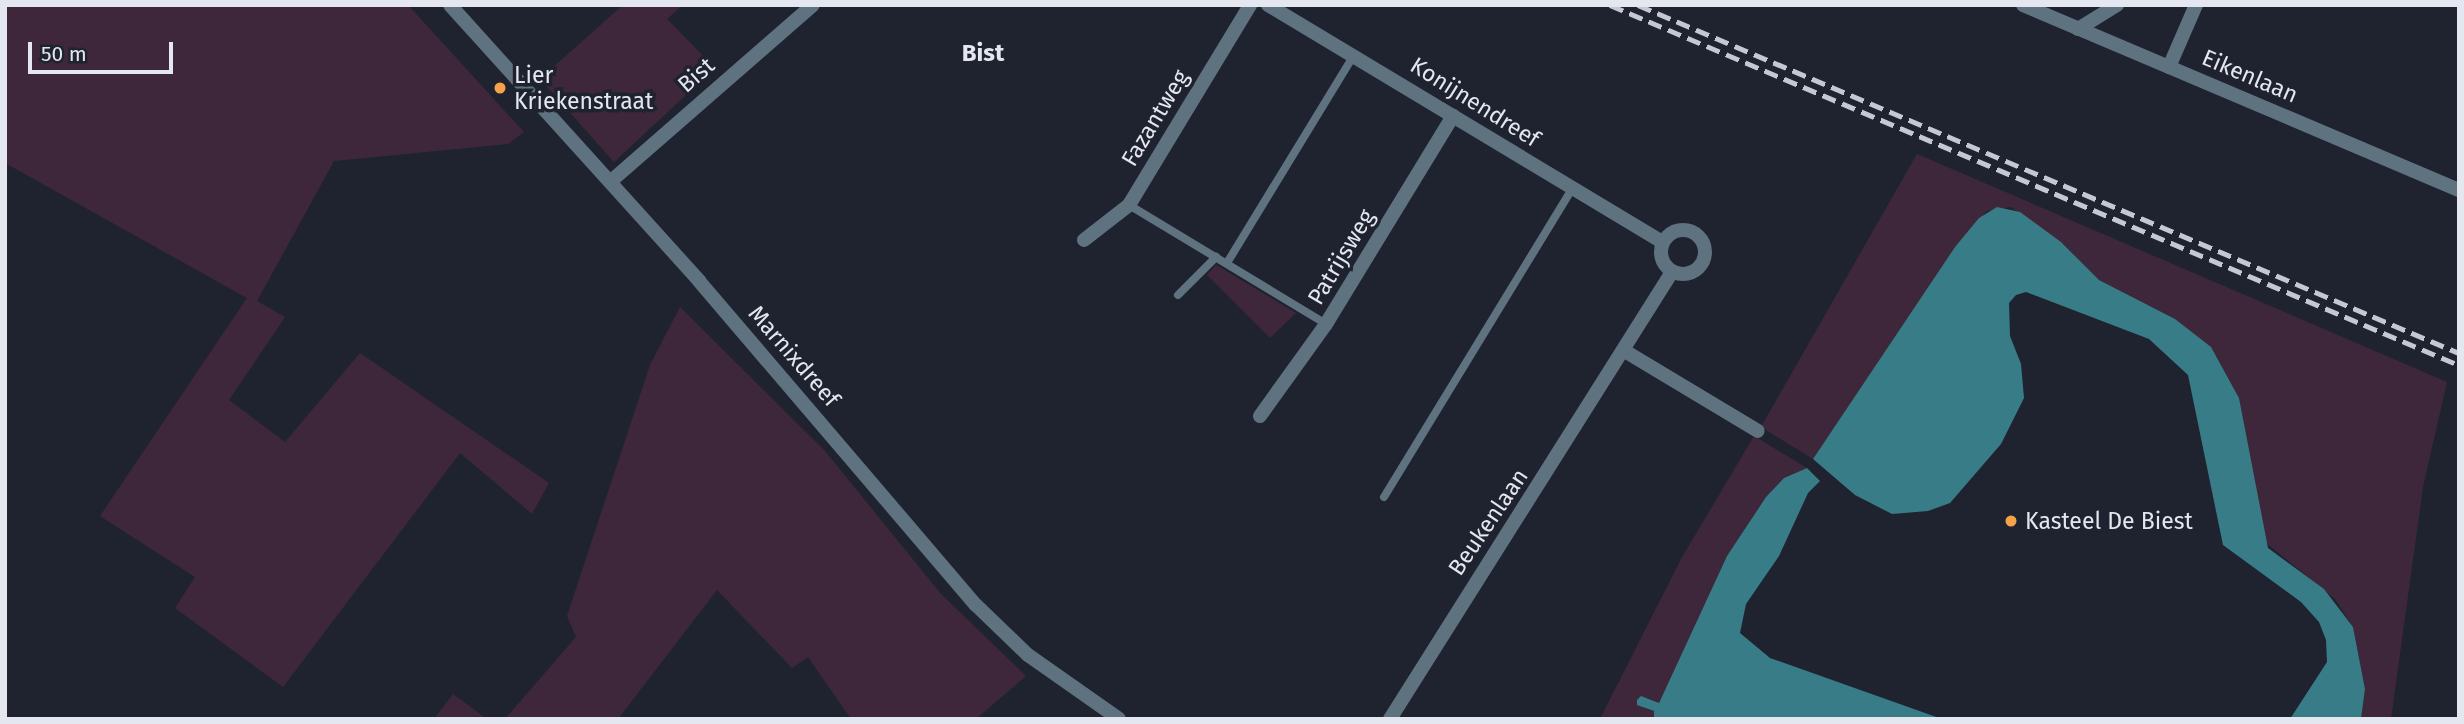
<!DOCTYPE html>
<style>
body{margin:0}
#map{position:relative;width:2464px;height:724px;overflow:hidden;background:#1f2330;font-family:"Fira Sans",sans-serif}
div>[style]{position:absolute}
.green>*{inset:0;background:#3f273b}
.water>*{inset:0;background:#387c87}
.service>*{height:8px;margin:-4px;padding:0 4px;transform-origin:4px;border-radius:4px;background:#5f7280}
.minor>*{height:14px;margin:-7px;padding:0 7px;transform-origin:7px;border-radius:7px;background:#5f7280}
.minor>.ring{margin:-7px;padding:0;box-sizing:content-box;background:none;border:14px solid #5f7280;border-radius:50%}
.rail>*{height:5px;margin-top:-2.5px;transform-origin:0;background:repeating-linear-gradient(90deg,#c5c8d2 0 14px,transparent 0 21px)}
.dots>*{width:19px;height:19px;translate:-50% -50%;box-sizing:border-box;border:4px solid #1f2330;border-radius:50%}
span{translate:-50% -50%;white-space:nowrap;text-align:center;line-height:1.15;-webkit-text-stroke:7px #1f2330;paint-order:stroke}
.poi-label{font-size:23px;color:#e4e7f0}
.left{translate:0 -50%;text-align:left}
.street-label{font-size:23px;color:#e4e7f0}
.neighbourhood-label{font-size:24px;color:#e4e7f0;font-weight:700}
.frame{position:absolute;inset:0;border:7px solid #e4e7f0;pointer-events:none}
.scale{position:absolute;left:28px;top:42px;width:145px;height:32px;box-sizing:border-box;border:4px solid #e4e7f0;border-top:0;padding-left:9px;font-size:21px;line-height:24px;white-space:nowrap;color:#e4e7f0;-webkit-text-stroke:5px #1f2330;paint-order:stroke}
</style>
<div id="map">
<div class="green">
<i style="clip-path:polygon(5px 5px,408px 5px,524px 132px,508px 144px,334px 161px,257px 301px,285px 317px,229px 400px,285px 442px,360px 353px,549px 483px,532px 514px,460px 453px,283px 687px,175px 608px,195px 577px,100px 516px,247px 298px,5px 163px)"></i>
<i style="clip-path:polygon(623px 5px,683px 5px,667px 19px,715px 68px,614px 162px,540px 79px)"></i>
<i style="clip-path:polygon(1917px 154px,2447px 382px,2423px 487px,2391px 719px,2361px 719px,2365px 689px,2353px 627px,2335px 599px,2265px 542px,2239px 398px,2216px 356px,2175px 319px,2099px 280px,2061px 242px,2011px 207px,1987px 211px,1955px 247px,1813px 459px,1761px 427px)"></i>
<i style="clip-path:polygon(1216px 265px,1296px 313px,1270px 338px,1207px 275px)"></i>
<i style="clip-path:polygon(680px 307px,825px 451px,941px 594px,1026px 676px,976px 719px,851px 719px,808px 657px,792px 668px,717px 590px,618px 719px,505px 719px,576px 637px,567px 616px,650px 365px)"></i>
<i style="clip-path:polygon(1754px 436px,1807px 468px,1784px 478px,1766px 497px,1727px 556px,1659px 703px,1647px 698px,1646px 709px,1654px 711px,1654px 719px,1600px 719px,1681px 559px)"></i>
<i style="clip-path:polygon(453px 694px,487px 719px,434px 719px)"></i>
</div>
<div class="water">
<i style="clip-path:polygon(1997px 207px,2020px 212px,2061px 242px,2099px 280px,2175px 319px,2211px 347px,2239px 398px,2268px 548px,2324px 589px,2353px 627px,2365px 689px,2361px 719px,2290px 719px,2327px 662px,2326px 640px,2319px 622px,2301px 602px,2223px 545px,2188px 375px,2149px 339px,2026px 292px,2016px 295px,2009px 303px,2010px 336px,2021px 364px,2024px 398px,2001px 444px,1950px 503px,1928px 511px,1892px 514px,1855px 495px,1813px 459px,1955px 247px,1979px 218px)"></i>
<i style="clip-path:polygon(1807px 468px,1820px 481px,1808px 493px,1779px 556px,1746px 604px,1740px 633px,1770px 658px,1942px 719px,1654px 719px,1654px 711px,1637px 705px,1637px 700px,1641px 696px,1659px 703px,1727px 556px,1766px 497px,1784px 478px)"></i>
</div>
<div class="service">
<i style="left:1129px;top:205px;width:230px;rotate:31.1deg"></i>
<i style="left:1227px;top:263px;width:244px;rotate:-58.6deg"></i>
<i style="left:1178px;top:295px;width:54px;rotate:-45deg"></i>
<i style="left:1384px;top:497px;width:361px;rotate:-58.6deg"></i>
</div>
<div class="minor">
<i style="left:450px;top:5px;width:372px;rotate:47.9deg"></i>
<i style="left:699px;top:281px;width:426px;rotate:49.5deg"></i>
<i style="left:976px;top:605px;width:72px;rotate:43.9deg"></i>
<i style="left:1028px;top:655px;width:111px;rotate:35.1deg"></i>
<i style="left:1268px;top:5px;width:460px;rotate:31deg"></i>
<i style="left:2023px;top:5px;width:474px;rotate:23deg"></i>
<i style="left:2078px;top:29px;width:46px;rotate:-31.6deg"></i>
<i style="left:2169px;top:67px;width:68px;rotate:-66.5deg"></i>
<i style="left:610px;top:182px;width:269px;rotate:-41.1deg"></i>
<i class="ring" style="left:1661px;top:230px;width:30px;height:30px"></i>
<i style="left:1084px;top:240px;width:57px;rotate:-37.9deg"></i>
<i style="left:1129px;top:205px;width:234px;rotate:-58.8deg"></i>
<i style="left:1623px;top:350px;width:157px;rotate:31deg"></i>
<i style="left:1260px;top:416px;width:113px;rotate:-54.3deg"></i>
<i style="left:1326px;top:324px;width:244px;rotate:-58.6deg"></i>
<i style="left:1390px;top:719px;width:529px;rotate:-57.75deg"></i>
</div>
<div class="rail">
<i style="left:1610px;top:5px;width:922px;rotate:22.98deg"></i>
<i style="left:1638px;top:5px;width:892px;rotate:22.97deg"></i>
</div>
<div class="dots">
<i style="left:500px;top:88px;background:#f7a149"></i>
<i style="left:2011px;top:521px;background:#f7a149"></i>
</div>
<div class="poi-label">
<span class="left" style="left:514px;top:88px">Lier<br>Kriekenstraat</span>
<span class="left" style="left:2025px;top:521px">Kasteel De Biest</span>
</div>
<div class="street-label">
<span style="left:696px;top:75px;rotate:-41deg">Bist</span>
<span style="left:2250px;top:76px;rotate:23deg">Eikenlaan</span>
<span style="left:1475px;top:102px;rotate:32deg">Konijnendreef</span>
<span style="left:1155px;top:118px;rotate:-59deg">Fazantweg</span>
<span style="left:1341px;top:257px;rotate:-59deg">Patrijsweg</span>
<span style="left:794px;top:356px;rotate:49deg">Marnixdreef</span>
<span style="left:1488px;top:522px;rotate:-56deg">Beukenlaan</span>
</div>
<div class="neighbourhood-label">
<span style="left:983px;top:54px">Bist</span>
</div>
<div class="frame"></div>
<div class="scale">50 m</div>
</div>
